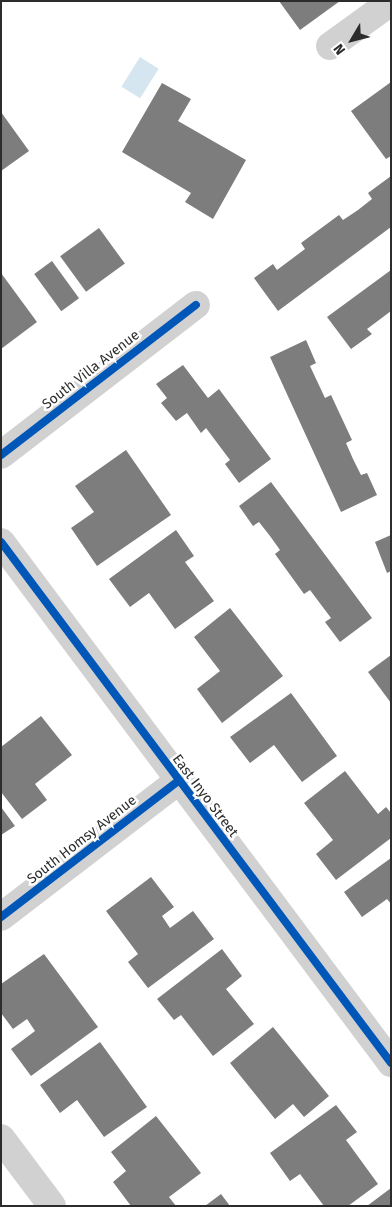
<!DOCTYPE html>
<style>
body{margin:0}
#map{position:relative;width:392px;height:1207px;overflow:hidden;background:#fff;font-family:"Fira Sans",sans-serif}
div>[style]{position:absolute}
.water>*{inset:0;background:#d6e6f1;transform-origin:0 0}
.building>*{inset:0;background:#7d7d7d;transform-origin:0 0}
.minor>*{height:28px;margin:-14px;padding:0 14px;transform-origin:14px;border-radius:14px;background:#d1d1d1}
.cycleway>*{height:8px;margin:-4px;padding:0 4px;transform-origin:4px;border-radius:4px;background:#0057b8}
span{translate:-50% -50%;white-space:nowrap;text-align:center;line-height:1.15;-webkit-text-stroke:5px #fff;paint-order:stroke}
.street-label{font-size:14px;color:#2c2c2c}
.frame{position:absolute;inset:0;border:2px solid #2c2c2c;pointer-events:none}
.north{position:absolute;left:327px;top:15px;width:50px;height:50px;-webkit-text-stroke:4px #fff;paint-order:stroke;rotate:233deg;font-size:14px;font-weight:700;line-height:20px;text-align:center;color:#2c2c2c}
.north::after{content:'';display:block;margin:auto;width:18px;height:22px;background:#2c2c2c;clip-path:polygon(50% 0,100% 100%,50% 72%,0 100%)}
</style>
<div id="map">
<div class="water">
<i style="left:140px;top:57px;width:22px;height:35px;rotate:32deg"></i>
</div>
<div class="building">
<i style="clip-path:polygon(279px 1px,340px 1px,300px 30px)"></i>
<i style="clip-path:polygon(391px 82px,391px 156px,386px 159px,351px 111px)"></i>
<i style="clip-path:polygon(162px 83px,191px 99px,178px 121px,246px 160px,213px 219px,185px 202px,191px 193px,122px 152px)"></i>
<i style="clip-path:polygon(1px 112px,29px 151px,1px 171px)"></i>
<i style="clip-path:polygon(391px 176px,391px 227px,278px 311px,254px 278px,273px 264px,277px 270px,305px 249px,301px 243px,339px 215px,343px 220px,358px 210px,372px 199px,368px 193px)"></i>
<i style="left:99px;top:228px;width:44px;height:48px;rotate:54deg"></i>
<i style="left:52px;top:261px;width:46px;height:22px;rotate:54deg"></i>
<i style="clip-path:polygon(391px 270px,391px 311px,367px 329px,372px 334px,351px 349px,327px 317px)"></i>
<i style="clip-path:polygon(1px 273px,37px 322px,1px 349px)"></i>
<i style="clip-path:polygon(306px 340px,316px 363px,310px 366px,325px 398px,331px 395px,352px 440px,346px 443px,353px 459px,361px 475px,367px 473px,377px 495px,341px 512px,270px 357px)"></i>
<i style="clip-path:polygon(183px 365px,208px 398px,219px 389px,271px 459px,239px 483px,225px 464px,230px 460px,206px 428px,201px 433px,187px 413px,176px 421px,161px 403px,167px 398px,156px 384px)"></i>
<i style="clip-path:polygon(126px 450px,171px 515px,97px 566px,71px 528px,94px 512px,75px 486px)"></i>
<i style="clip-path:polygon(271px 482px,372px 618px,340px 642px,325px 622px,331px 618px,310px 590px,304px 594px,275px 554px,280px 550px,270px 536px,259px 522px,253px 526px,239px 506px)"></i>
<i style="clip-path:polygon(176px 530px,194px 556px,185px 562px,214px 601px,175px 629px,149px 593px,130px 607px,109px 579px)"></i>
<i style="clip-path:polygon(391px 535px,391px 571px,387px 573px,375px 542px)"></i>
<i style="clip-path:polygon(230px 608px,283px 676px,222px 723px,197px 689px,220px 671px,194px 637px)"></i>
<i style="clip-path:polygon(391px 655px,391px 703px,368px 672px)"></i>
<i style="clip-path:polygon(291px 693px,337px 756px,302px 782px,274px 745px,250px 763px,230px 737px)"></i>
<i style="clip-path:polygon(41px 716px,72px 755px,35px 784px,47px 800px,22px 819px,1px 792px,1px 747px)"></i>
<i style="clip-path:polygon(345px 771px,378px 814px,386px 807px,391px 813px,391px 838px,336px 880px,316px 854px,333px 840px,304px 803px)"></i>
<i style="clip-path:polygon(1px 807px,15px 826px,1px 835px)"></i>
<i style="clip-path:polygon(391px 858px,391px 904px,387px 899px,362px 917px,344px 892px)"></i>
<i style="clip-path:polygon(151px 877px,174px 907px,162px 916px,170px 928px,193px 911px,214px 939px,148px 988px,128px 962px,138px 954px,106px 911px)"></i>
<i style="clip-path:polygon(222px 949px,242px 976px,226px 989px,254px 1024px,213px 1056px,181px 1015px,174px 1020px,157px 999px)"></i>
<i style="clip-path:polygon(44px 954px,98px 1027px,31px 1076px,11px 1049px,35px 1031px,27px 1019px,13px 1029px,1px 1013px,1px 984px)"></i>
<i style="clip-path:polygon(273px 1027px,329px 1096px,304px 1117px,293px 1104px,275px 1119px,230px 1063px)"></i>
<i style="clip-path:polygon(100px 1042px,147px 1107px,104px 1137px,77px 1100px,60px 1113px,40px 1085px)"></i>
<i style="clip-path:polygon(336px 1105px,357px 1132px,346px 1140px,378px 1184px,348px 1206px,324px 1206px,300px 1174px,290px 1181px,270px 1153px)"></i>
<i style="clip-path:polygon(156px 1116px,201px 1173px,169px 1197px,176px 1206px,131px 1206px,113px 1182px,126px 1171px,111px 1152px)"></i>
<i style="clip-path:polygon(391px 1188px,391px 1206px,367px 1206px)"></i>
<i style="clip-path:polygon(221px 1194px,230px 1206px,205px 1206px)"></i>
</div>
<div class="minor">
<i style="left:330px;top:46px;width:75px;rotate:-35.8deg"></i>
<i style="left:1px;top:455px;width:246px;rotate:-37.6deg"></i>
<i style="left:1px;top:542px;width:651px;rotate:53.18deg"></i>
<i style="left:1px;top:917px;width:223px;rotate:-37.5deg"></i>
<i style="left:1px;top:1138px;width:85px;rotate:53.1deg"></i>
</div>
<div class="cycleway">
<i style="left:1px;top:455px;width:246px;rotate:-37.6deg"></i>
<i style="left:1px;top:542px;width:651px;rotate:53.18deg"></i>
<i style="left:1px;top:917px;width:223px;rotate:-37.5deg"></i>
</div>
<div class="street-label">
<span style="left:91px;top:370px;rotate:-38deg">South Villa Avenue</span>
<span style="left:205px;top:796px;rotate:53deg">East Inyo Street</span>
<span style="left:82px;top:840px;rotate:-38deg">South Homsy Avenue</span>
</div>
<div class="frame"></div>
<div class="north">N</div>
</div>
